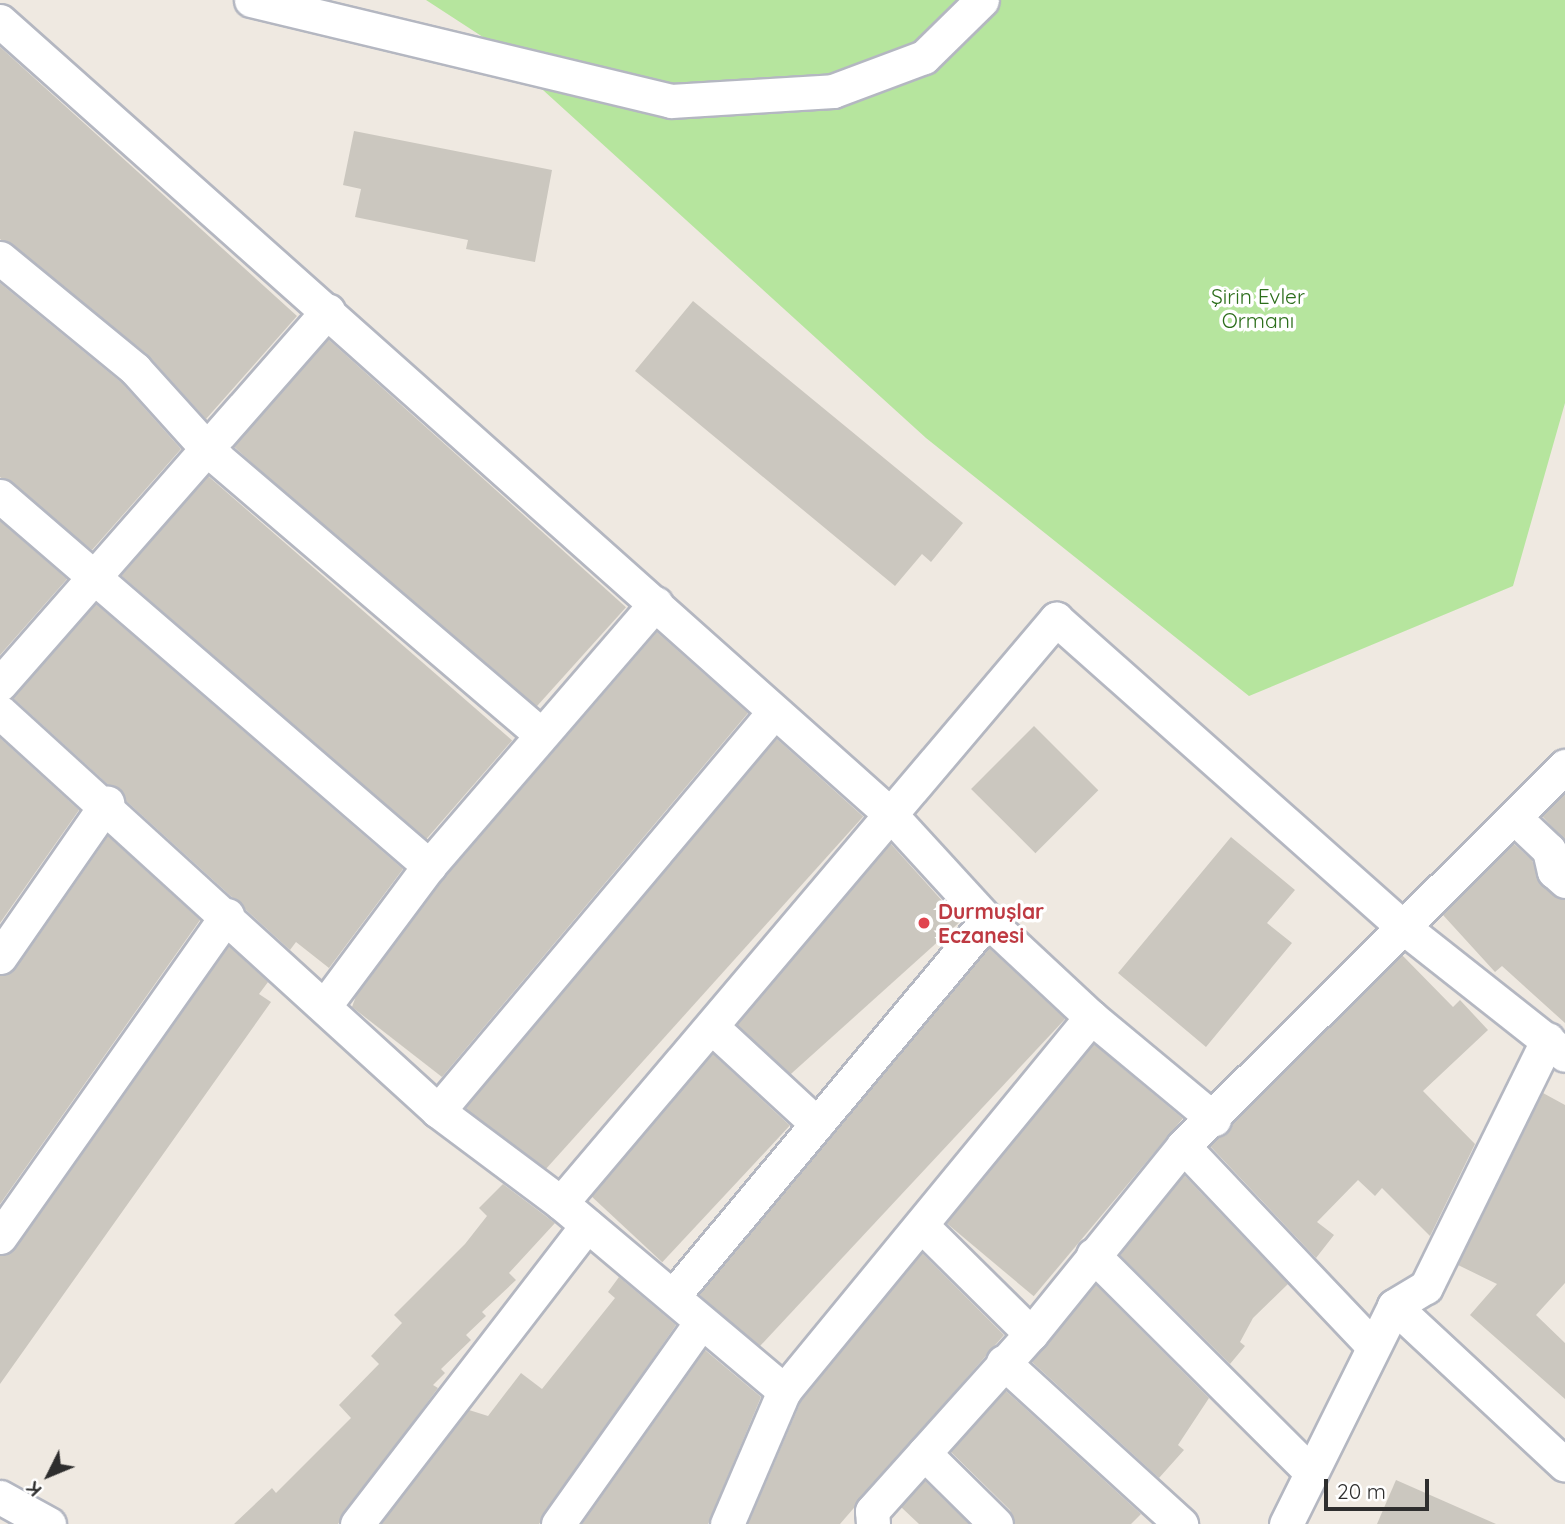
<!DOCTYPE html>
<meta charset="utf-8">
<style>
body{margin:0}
#map{position:relative;width:1565px;height:1524px;overflow:hidden;background:#efe9e1;font-family:Quicksand,sans-serif}
div>[style]{position:absolute}
.green>*{inset:0;background:#b6e59e}
.building>*{inset:0;background:#cbc7bf;transform-origin:0 0}
.roads{filter:drop-shadow(2px 0 #b4b7c1) drop-shadow(-2px 0 #b4b7c1) drop-shadow(0 2px #b4b7c1) drop-shadow(0 -2px #b4b7c1)}
.minor>*{height:33px;margin:-16.5px;padding:0 16.5px;transform-origin:16.5px;border-radius:16.5px;background:#fff}
.dots>*{width:19px;height:19px;translate:-50% -50%;box-sizing:border-box;border:4px solid #fff;border-radius:50%}
span{translate:-50% -50%;white-space:nowrap;text-align:center;line-height:1.15;-webkit-text-stroke:7px #fff;paint-order:stroke}
.park-label{font-size:21px;color:#2c6e1b}
.health-label{font-size:21px;color:#be3a42;font-weight:700}
.left{translate:0 -50%;text-align:left}
.north{position:absolute;left:14px;top:1440px;width:70px;height:70px;-webkit-text-stroke:5px #fff;paint-order:stroke;rotate:227deg;font-size:19px;font-weight:700;line-height:28px;text-align:center;color:#2e2e2e}
.north::after{content:'';display:block;margin:auto;width:24px;height:32px;background:#2e2e2e;clip-path:polygon(50% 0,100% 100%,50% 72%,0 100%)}
.scale{position:absolute;left:1324px;top:1479px;width:105px;height:32px;box-sizing:border-box;border:4px solid #2e2e2e;border-top:0;padding-left:9px;font-size:21px;line-height:24px;white-space:nowrap;color:#2e2e2e;-webkit-text-stroke:5px #fff;paint-order:stroke}
</style>
<div id="map">
<div class="green">
<i style="clip-path:polygon(426px 0,1565px 0,1565px 403px,1513px 586px,1249px 696px,926px 438px,489px 41px)"></i>
</div>
<div class="building">
<i style="clip-path:polygon(0 47px,297px 316px,206px 419px,147px 354px,0 239px)"></i>
<i style="clip-path:polygon(354px 131px,552px 170px,535px 262px,466px 249px,468px 240px,355px 217px,361px 189px,343px 185px)"></i>
<i style="clip-path:polygon(0 283px,122px 383px,181px 449px,92px 550px,0 477px)"></i>
<i style="clip-path:polygon(693px 301px,963px 523px,931px 562px,922px 554px,895px 586px,635px 371px)"></i>
<i style="left:328px;top:339px;width:401px;height:143px;rotate:42deg"></i>
<i style="left:208px;top:476px;width:403px;height:132px;rotate:41deg"></i>
<i style="clip-path:polygon(0 521px,67px 579px,0 655px)"></i>
<i style="clip-path:polygon(96px 604px,403px 869px,329px 968px,296px 942px,290px 950px,13px 698px)"></i>
<i style="clip-path:polygon(657px 632px,748px 713px,442px 1077px,352px 1007px,356px 996px,444px 878px)"></i>
<i style="left:1034px;top:726px;width:91px;height:89px;rotate:45deg"></i>
<i style="clip-path:polygon(0 738px,79px 810px,0 923px)"></i>
<i style="left:777px;top:739px;width:116px;height:483px;rotate:42deg"></i>
<i style="clip-path:polygon(1565px 793px,1565px 841px,1542px 816px)"></i>
<i style="clip-path:polygon(108px 836px,200px 920px,0 1204px,0 976px,16px 968px)"></i>
<i style="clip-path:polygon(1231px 837px,1295px 890px,1267px 923px,1292px 943px,1206px 1047px,1118px 973px)"></i>
<i style="left:891px;top:844px;width:104px;height:237px;rotate:48deg"></i>
<i style="clip-path:polygon(1514px 844px,1532px 860px,1541px 885px,1565px 900px,1565px 1023px,1502px 966px,1495px 972px,1443px 915px)"></i>
<i style="clip-path:polygon(229px 946px,268px 982px,259px 994px,271px 1002px,0 1384px,0 1256px,16px 1248px)"></i>
<i style="left:989px;top:948px;width:104px;height:451px;rotate:43deg"></i>
<i style="clip-path:polygon(1402px 955px,1453px 1007px,1460px 1000px,1488px 1030px,1423px 1091px,1475px 1144px,1430px 1236px,1382px 1188px,1375px 1196px,1358px 1180px,1317px 1222px,1334px 1235px,1316px 1258px,1210px 1146px)"></i>
<i style="left:1094px;top:1044px;width:116px;height:232px;rotate:40deg"></i>
<i style="left:713px;top:1054px;width:105px;height:187px;rotate:43deg"></i>
<i style="clip-path:polygon(1543px 1093px,1565px 1105px,1565px 1283px,1536px 1315px,1565px 1343px,1565px 1399px,1470px 1315px,1497px 1284px,1458px 1265px)"></i>
<i style="clip-path:polygon(1184px 1175px,1288px 1284px,1253px 1318px,1240px 1342px,1245px 1346px,1230px 1364px,1120px 1255px)"></i>
<i style="clip-path:polygon(503px 1184px,555px 1223px,509px 1273px,516px 1280px,482px 1312px,486px 1316px,466px 1335px,471px 1340px,441px 1369px,445px 1373px,433px 1385px,438px 1388px,338px 1524px,234px 1524px,272px 1488px,276px 1493px,351px 1418px,339px 1405px,379px 1364px,371px 1356px,402px 1323px,394px 1315px,465px 1244px,487px 1216px,479px 1208px)"></i>
<i style="clip-path:polygon(922px 1253px,1004px 1335px,840px 1524px,748px 1524px,801px 1401px)"></i>
<i style="clip-path:polygon(619px 1277px,676px 1325px,539px 1524px,381px 1524px,469px 1410px,488px 1416px,521px 1373px,542px 1389px,615px 1298px,608px 1292px)"></i>
<i style="clip-path:polygon(1096px 1285px,1209px 1398px,1178px 1445px,1184px 1450px,1159px 1478px,1032px 1362px)"></i>
<i style="clip-path:polygon(705px 1350px,761px 1397px,708px 1524px,582px 1524px)"></i>
<i style="clip-path:polygon(1006px 1391px,1141px 1514px,1131px 1524px,1015px 1524px,1010px 1510px,951px 1452px)"></i>
<i style="clip-path:polygon(1396px 1480px,1496px 1524px,1377px 1524px)"></i>
<i style="clip-path:polygon(925px 1481px,969px 1524px,919px 1524px,901px 1507px)"></i>
</div>
<div class="roads">
<div class="minor">
<i style="left:251px;top:0;width:432px;rotate:13.5deg"></i>
<i style="left:671px;top:101px;width:162px;rotate:-3.5deg"></i>
<i style="left:833px;top:91px;width:97px;rotate:-20.5deg"></i>
<i style="left:924px;top:57px;width:81px;rotate:-44.5deg"></i>
<i style="left:0;top:21px;width:1192px;rotate:41.7deg"></i>
<i style="left:890px;top:814px;width:144px;rotate:47.5deg"></i>
<i style="left:987px;top:920px;width:142px;rotate:43deg"></i>
<i style="left:1091px;top:1017px;width:160px;rotate:39.7deg"></i>
<i style="left:0;top:258px;width:175px;rotate:39.4deg"></i>
<i style="left:135px;top:369px;width:110px;rotate:47.9deg"></i>
<i style="left:209px;top:451px;width:435px;rotate:40.5deg"></i>
<i style="left:0;top:496px;width:567px;rotate:40.78deg"></i>
<i style="left:0;top:684px;width:497px;rotate:-48.7deg"></i>
<i style="left:0;top:712px;width:592px;rotate:42.33deg"></i>
<i style="left:438px;top:1111px;width:154px;rotate:36.8deg"></i>
<i style="left:561px;top:1203px;width:292px;rotate:40.1deg"></i>
<i style="left:1514px;top:817px;width:48px;rotate:43.3deg"></i>
<i style="left:1549px;top:850px;width:22px;rotate:77deg"></i>
<i style="left:1554px;top:871px;width:15px;rotate:42deg"></i>
<i style="left:0;top:957px;width:188px;rotate:-55.2deg"></i>
<i style="left:326px;top:1004px;width:172px;rotate:-53.3deg"></i>
<i style="left:429px;top:866px;width:347px;rotate:-49.2deg"></i>
<i style="left:714px;top:1029px;width:140px;rotate:42.7deg"></i>
<i style="left:438px;top:1111px;width:520px;rotate:-49.91deg"></i>
<i style="left:1183px;top:1146px;width:274px;rotate:46.5deg"></i>
<i style="left:561px;top:1203px;width:766px;rotate:-49.72deg"></i>
<i style="left:1056px;top:619px;width:464px;rotate:41.6deg"></i>
<i style="left:1403px;top:927px;width:206px;rotate:38.3deg"></i>
<i style="left:923px;top:1227px;width:152px;rotate:44.7deg"></i>
<i style="left:0;top:1237px;width:394px;rotate:-54.8deg"></i>
<i style="left:1093px;top:1255px;width:303px;rotate:44.9deg"></i>
<i style="left:673px;top:1296px;width:490px;rotate:-50.1deg"></i>
<i style="left:1394px;top:1306px;width:233px;rotate:42.9deg"></i>
<i style="left:1003px;top:1362px;width:241px;rotate:42.3deg"></i>
<i style="left:924px;top:1453px;width:101px;rotate:44.6deg"></i>
<i style="left:0;top:1497px;width:56px;rotate:28.9deg"></i>
<i style="left:357px;top:1524px;width:377px;rotate:-52.4deg"></i>
<i style="left:558px;top:1524px;width:247px;rotate:-54.7deg"></i>
<i style="left:727px;top:1524px;width:145px;rotate:-66.8deg"></i>
<i style="left:784px;top:1391px;width:484px;rotate:-50.6deg"></i>
<i style="left:873px;top:1524px;width:13px;rotate:-94deg"></i>
<i style="left:872px;top:1511px;width:238px;rotate:-48.1deg"></i>
<i style="left:1031px;top:1334px;width:242px;rotate:-51deg"></i>
<i style="left:1183px;top:1146px;width:539px;rotate:-44.85deg"></i>
<i style="left:1286px;top:1524px;width:243px;rotate:-63.6deg"></i>
<i style="left:1394px;top:1306px;width:37px;rotate:-31deg"></i>
<i style="left:1426px;top:1287px;width:276px;rotate:-63.8deg"></i>
</div>
</div>
<div class="dots">
<i style="left:924px;top:923px;background:#e0444e"></i>
</div>
<div class="park-label">
<span style="left:1258px;top:308px">Şirin Evler<br>Ormanı</span>
</div>
<div class="health-label">
<span class="left" style="left:938px;top:923px">Durmuşlar<br>Eczanesi</span>
</div>
<div class="north">K</div>
<div class="scale">20 m</div>
</div>
